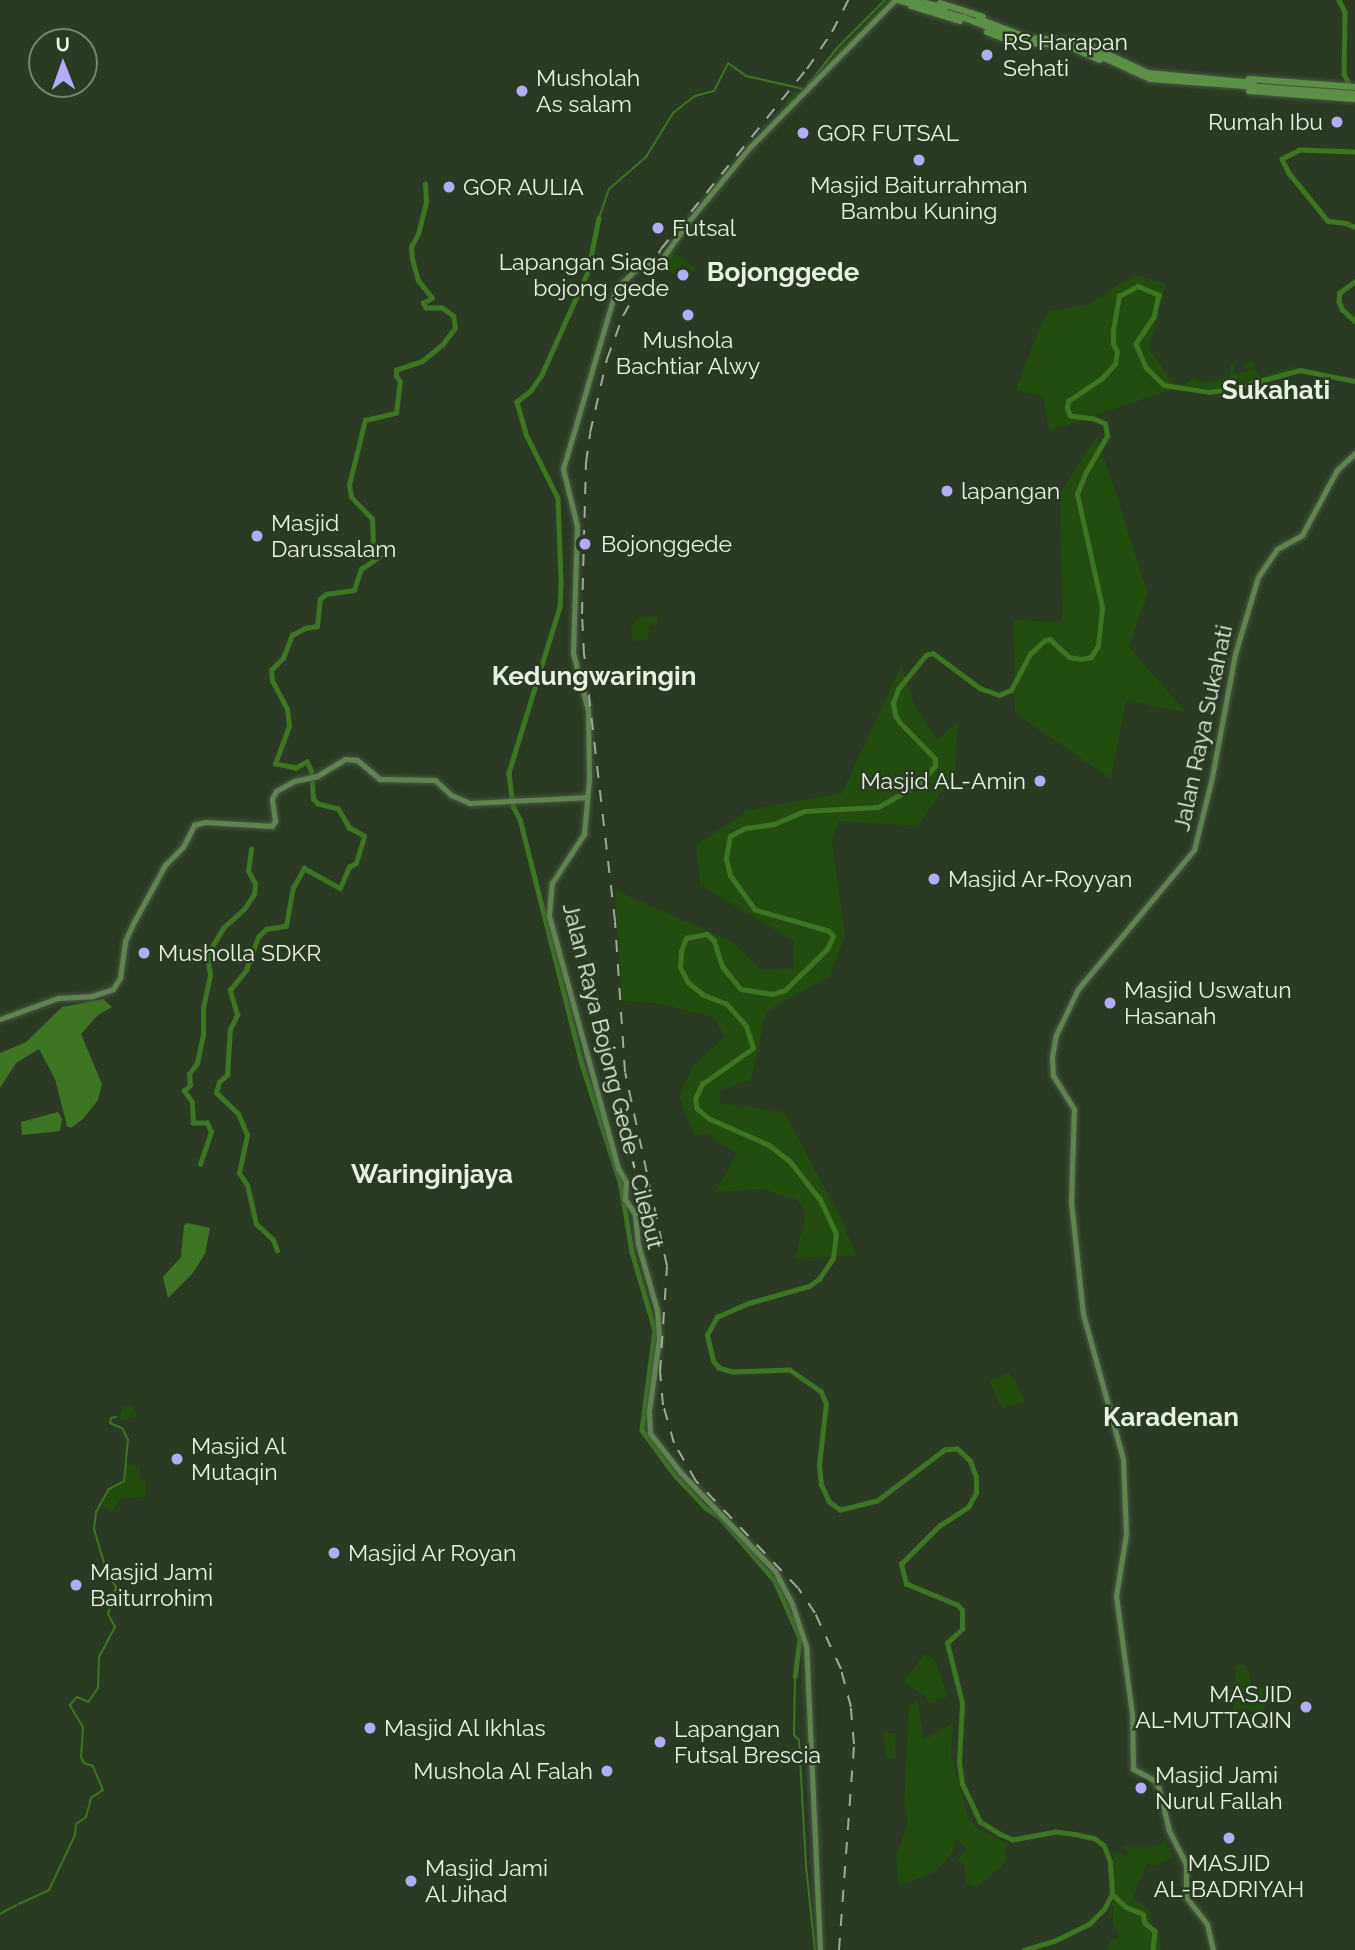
<!DOCTYPE html>
<html>
<head>
<meta charset="utf-8">
<style>
  body { margin:0 }
  #map { position:relative; width:1355px; height:1950px; overflow:hidden; background:#2a3a23; font-family:Raleway,sans-serif }
  div>[style] { position:absolute }
  .green>* { inset:0; background:#234c0f }
  .water>* { inset:0; background:#3d7522 }
  .stream>* { height:2px; margin:-1px; padding:0 1px; transform-origin:1px; border-radius:1px; background:#3d7522 }
  .river>* { height:4.5px; margin:-2.25px; padding:0 2.25px; transform-origin:2.25px; border-radius:2.25px; background:#3d7522 }
  .roads { filter:drop-shadow(0 0 2px #495743) drop-shadow(0 0 2px #495743) }
  .secondary>* { height:5px; margin:-2.5px; padding:0 2.5px; transform-origin:2.5px; border-radius:2.5px; background:#618352 }
  .primary>* { height:6px; margin:-3px; padding:0 3px; transform-origin:3px; border-radius:3px; background:#5d9047 }
  .rail>* { height:2px; margin-top:-1px; transform-origin:0; background:repeating-linear-gradient(90deg,#9da998 0 12px,transparent 0 24px) }
  .dots>* { width:19px; height:19px; translate:-50% -50%; box-sizing:border-box; border:4px solid #2a3a23; border-radius:50% }
  span { translate:-50% -50%; white-space:nowrap; text-align:center; line-height:1.15; -webkit-text-stroke:5px #2a3a23; paint-order:stroke }
  .poi-label { font-size:23px; color:#e7f1e3 }
  .left { translate:0 -50%; text-align:left }
  .right { translate:-100% -50%; text-align:right }
  .street-label { font-size:23px; color:#e7f1e3 }
  .quarter-label { font-size:26px; color:#e7f1e3; font-weight:700 }
  .north { position:absolute; left:28px; top:28px; width:70px; height:70px; box-sizing:border-box; background:#2a3a23; border:2px solid #768370; border-radius:50%; rotate:359deg; font-size:19px; font-weight:700; line-height:28px; text-align:center; color:#e7f1e3 }
  .north::after { content:''; display:block; margin:auto; width:24px; height:32px; background:#b3adf9; clip-path:polygon(50% 0,100% 100%,50% 72%,0 100%) }
</style>
</head>
<body>
<div id="map">
  <div class="green">
    <i style="clip-path:polygon(887px 0,894px 0,789px 108px,785px 102px,793px 91px,801px 92px,809px 87px,841px 46px,861px 30px)"></i>
    <i style="clip-path:polygon(800px 122px,814px 133px,806px 144px,791px 132px)"></i>
    <i style="clip-path:polygon(670px 250px,695px 267px,688px 284px,658px 265px)"></i>
    <i style="clip-path:polygon(1134px 274px,1166px 284px,1149px 348px,1176px 388px,1049px 431px,1043px 397px,1016px 390px,1040px 326px,1049px 311px,1088px 305px)"></i>
    <i style="clip-path:polygon(1254px 362px,1253px 368px,1261px 377px,1290px 367px,1296px 367px,1298px 373px,1284px 374px,1231px 393px,1202px 393px,1197px 387px,1186px 389px,1183px 386px,1193px 378px,1205px 383px,1224px 378px,1226px 374px,1229px 378px,1231px 363px,1235px 364px,1233px 372px,1238px 374px,1251px 369px,1243px 367px,1243px 364px)"></i>
    <i style="clip-path:polygon(1097px 436px,1148px 593px,1129px 647px,1186px 712px,1126px 701px,1111px 779px,1015px 713px,1013px 620px,1062px 622px,1060px 493px)"></i>
    <i style="clip-path:polygon(657px 616px,658px 624px,649px 626px,648px 640px,632px 641px,631px 625px,641px 617px)"></i>
    <i style="clip-path:polygon(901px 666px,914px 705px,937px 740px,958px 721px,955px 772px,918px 826px,838px 821px,832px 844px,845px 934px,831px 975px,766px 1012px,751px 1080px,720px 1090px,720px 1103px,784px 1112px,841px 1218px,856px 1256px,795px 1258px,805px 1219px,803px 1207px,797px 1200px,762px 1189px,715px 1192px,737px 1154px,705px 1133px,694px 1136px,679px 1097px,693px 1066px,724px 1037px,715px 1018px,661px 1004px,622px 1001px,615px 890px,731px 941px,762px 970px,794px 968px,793px 940px,700px 885px,696px 845px,749px 810px,842px 793px)"></i>
    <i style="clip-path:polygon(1009px 1372px,1025px 1401px,1002px 1409px,989px 1381px)"></i>
    <i style="clip-path:polygon(131px 1405px,138px 1416px,122px 1421px,116px 1417px,122px 1413px,122px 1406px)"></i>
    <i style="clip-path:polygon(127px 1464px,140px 1466px,140px 1480px,146px 1481px,146px 1497px,120px 1499px,112px 1512px,102px 1505px,109px 1489px,125px 1480px)"></i>
    <i style="clip-path:polygon(924px 1654px,934px 1658px,948px 1696px,929px 1704px,926px 1697px,904px 1682px)"></i>
    <i style="clip-path:polygon(1236px 1665px,1245px 1665px,1245px 1670px,1249px 1670px,1251px 1688px,1265px 1689px,1265px 1709px,1233px 1713px)"></i>
    <i style="clip-path:polygon(918px 1702px,924px 1740px,953px 1723px,951px 1754px,969px 1820px,977px 1828px,1009px 1844px,1003px 1853px,1007px 1857px,1000px 1868px,976px 1887px,966px 1885px,964px 1865px,957px 1860px,967px 1849px,956px 1839px,952px 1853px,938px 1870px,899px 1886px,896px 1857px,908px 1822px,904px 1806px,909px 1705px)"></i>
    <i style="clip-path:polygon(883px 1732px,896px 1733px,895px 1758px,886px 1758px)"></i>
    <i style="clip-path:polygon(1166px 1840px,1172px 1858px,1154px 1866px,1147px 1863px,1133px 1898px,1150px 1910px,1151px 1924px,1158px 1932px,1161px 1950px,1106px 1950px,1110px 1940px,1118px 1938px,1119px 1933px,1113px 1925px,1113px 1852px,1127px 1856px,1128px 1850px,1123px 1846px,1154px 1847px)"></i>
  </div>
  <div class="water">
    <i style="clip-path:polygon(103px 999px,112px 1007px,98px 1015px,81px 1034px,102px 1084px,98px 1100px,83px 1119px,71px 1128px,67px 1126px,55px 1079px,39px 1049px,16px 1063px,0 1088px,0 1053px,26px 1042px,62px 1007px)"></i>
    <i style="clip-path:polygon(58px 1112px,62px 1119px,60px 1131px,22px 1135px,21px 1122px)"></i>
    <i style="clip-path:polygon(188px 1223px,210px 1228px,205px 1254px,192px 1274px,168px 1298px,163px 1277px,181px 1257px,184px 1225px)"></i>
  </div>
  <div class="stream">
    <i style="left:807px;top:86px;width:48px;rotate:-51.7deg"></i>
    <i style="left:837px;top:48px;width:68px;rotate:-45deg"></i>
    <i style="left:599px;top:218px;width:31px;rotate:-71deg"></i>
    <i style="left:609px;top:189px;width:49px;rotate:-40.9deg"></i>
    <i style="left:646px;top:157px;width:52px;rotate:-58.5deg"></i>
    <i style="left:673px;top:113px;width:28px;rotate:-38deg"></i>
    <i style="left:695px;top:96px;width:20px;rotate:-15deg"></i>
    <i style="left:714px;top:91px;width:31px;rotate:-63deg"></i>
    <i style="left:728px;top:63px;width:22px;rotate:36deg"></i>
    <i style="left:746px;top:76px;width:58px;rotate:12.8deg"></i>
    <i style="left:116px;top:1417px;width:5px;rotate:169deg"></i>
    <i style="left:111px;top:1418px;width:5px;rotate:101deg"></i>
    <i style="left:110px;top:1423px;width:13px;rotate:23deg"></i>
    <i style="left:122px;top:1428px;width:13px;rotate:63deg"></i>
    <i style="left:128px;top:1440px;width:20px;rotate:96deg"></i>
    <i style="left:795px;top:1676px;width:59px;rotate:91deg"></i>
    <i style="left:794px;top:1735px;width:7px;rotate:45deg"></i>
    <i style="left:799px;top:1740px;width:126px;rotate:86.8deg"></i>
    <i style="left:806px;top:1866px;width:84px;rotate:83.9deg"></i>
    <i style="left:19px;top:1904px;width:33px;rotate:-25deg"></i>
    <i style="left:49px;top:1890px;width:61px;rotate:-64.7deg"></i>
    <i style="left:75px;top:1835px;width:11px;rotate:-85deg"></i>
    <i style="left:76px;top:1824px;width:12px;rotate:-35deg"></i>
    <i style="left:86px;top:1817px;width:20px;rotate:-75deg"></i>
    <i style="left:91px;top:1798px;width:14px;rotate:-34deg"></i>
    <i style="left:103px;top:1790px;width:26px;rotate:-113deg"></i>
    <i style="left:93px;top:1766px;width:9px;rotate:-162deg"></i>
    <i style="left:84px;top:1763px;width:7px;rotate:-117deg"></i>
    <i style="left:81px;top:1757px;width:30px;rotate:-86deg"></i>
    <i style="left:83px;top:1727px;width:26px;rotate:-121deg"></i>
    <i style="left:70px;top:1705px;width:11px;rotate:-49deg"></i>
    <i style="left:77px;top:1697px;width:12px;rotate:24deg"></i>
    <i style="left:88px;top:1702px;width:17px;rotate:-54deg"></i>
    <i style="left:98px;top:1688px;width:31px;rotate:-88deg"></i>
    <i style="left:99px;top:1657px;width:34px;rotate:-62deg"></i>
    <i style="left:115px;top:1627px;width:15px;rotate:-118deg"></i>
    <i style="left:108px;top:1614px;width:28px;rotate:-73deg"></i>
    <i style="left:116px;top:1587px;width:17px;rotate:-123deg"></i>
    <i style="left:107px;top:1573px;width:46px;rotate:-106.5deg"></i>
    <i style="left:94px;top:1529px;width:17px;rotate:-83deg"></i>
    <i style="left:96px;top:1512px;width:26px;rotate:-61deg"></i>
    <i style="left:109px;top:1489px;width:17px;rotate:-28deg"></i>
    <i style="left:124px;top:1481px;width:19px;rotate:-84deg"></i>
    <i style="left:13px;top:1907px;width:4px;rotate:-27deg"></i>
    <i style="left:0;top:1914px;width:13px;rotate:-29deg"></i>
  </div>
  <div class="river">
    <i style="left:1339px;top:0;width:13px;rotate:63deg"></i>
    <i style="left:1345px;top:12px;width:62px;rotate:90.9deg"></i>
    <i style="left:1344px;top:74px;width:16px;rotate:63deg"></i>
    <i style="left:1355px;top:152px;width:55px;rotate:-177.9deg"></i>
    <i style="left:1300px;top:150px;width:20px;rotate:153deg"></i>
    <i style="left:1282px;top:159px;width:16px;rotate:63deg"></i>
    <i style="left:1289px;top:173px;width:62px;rotate:50.9deg"></i>
    <i style="left:1328px;top:221px;width:18px;rotate:6deg"></i>
    <i style="left:1346px;top:223px;width:10px;rotate:24deg"></i>
    <i style="left:599px;top:218px;width:55px;rotate:101.5deg"></i>
    <i style="left:588px;top:272px;width:113px;rotate:114.1deg"></i>
    <i style="left:542px;top:375px;width:19px;rotate:125deg"></i>
    <i style="left:531px;top:391px;width:18px;rotate:142deg"></i>
    <i style="left:517px;top:402px;width:35px;rotate:74deg"></i>
    <i style="left:527px;top:436px;width:69px;rotate:63.4deg"></i>
    <i style="left:558px;top:498px;width:83px;rotate:87.9deg"></i>
    <i style="left:561px;top:581px;width:26px;rotate:92deg"></i>
    <i style="left:560px;top:607px;width:174px;rotate:107.1deg"></i>
    <i style="left:509px;top:773px;width:33px;rotate:83deg"></i>
    <i style="left:513px;top:806px;width:15px;rotate:62deg"></i>
    <i style="left:520px;top:819px;width:253px;rotate:75.8deg"></i>
    <i style="left:582px;top:1064px;width:127px;rotate:72.1deg"></i>
    <i style="left:621px;top:1185px;width:68px;rotate:80.7deg"></i>
    <i style="left:632px;top:1252px;width:81px;rotate:73.6deg"></i>
    <i style="left:655px;top:1330px;width:101px;rotate:97.4deg"></i>
    <i style="left:642px;top:1430px;width:56px;rotate:53.7deg"></i>
    <i style="left:675px;top:1475px;width:45px;rotate:46.8deg"></i>
    <i style="left:706px;top:1508px;width:17px;rotate:33deg"></i>
    <i style="left:720px;top:1517px;width:84px;rotate:49.3deg"></i>
    <i style="left:775px;top:1581px;width:62px;rotate:66.3deg"></i>
    <i style="left:800px;top:1638px;width:38px;rotate:97deg"></i>
    <i style="left:1355px;top:282px;width:19px;rotate:144deg"></i>
    <i style="left:1340px;top:293px;width:8px;rotate:97deg"></i>
    <i style="left:1339px;top:301px;width:9px;rotate:69deg"></i>
    <i style="left:1342px;top:309px;width:18px;rotate:43deg"></i>
    <i style="left:200px;top:1164px;width:34px;rotate:-71deg"></i>
    <i style="left:211px;top:1132px;width:10px;rotate:-114deg"></i>
    <i style="left:207px;top:1123px;width:14px;rotate:180deg"></i>
    <i style="left:193px;top:1123px;width:21px;rotate:-93deg"></i>
    <i style="left:192px;top:1102px;width:14px;rotate:-126deg"></i>
    <i style="left:184px;top:1091px;width:8px;rotate:-45deg"></i>
    <i style="left:190px;top:1085px;width:11px;rotate:-95deg"></i>
    <i style="left:189px;top:1074px;width:14px;rotate:-54deg"></i>
    <i style="left:197px;top:1063px;width:29px;rotate:-78deg"></i>
    <i style="left:203px;top:1035px;width:27px;rotate:-90deg"></i>
    <i style="left:203px;top:1008px;width:34px;rotate:-78deg"></i>
    <i style="left:210px;top:975px;width:20px;rotate:-99deg"></i>
    <i style="left:207px;top:955px;width:31px;rotate:-59deg"></i>
    <i style="left:223px;top:928px;width:28px;rotate:-42deg"></i>
    <i style="left:244px;top:909px;width:18px;rotate:-56deg"></i>
    <i style="left:254px;top:894px;width:10px;rotate:-84deg"></i>
    <i style="left:255px;top:884px;width:15px;rotate:-118deg"></i>
    <i style="left:248px;top:871px;width:22px;rotate:-82deg"></i>
    <i style="left:277px;top:1251px;width:12px;rotate:-110deg"></i>
    <i style="left:273px;top:1240px;width:23px;rotate:-137deg"></i>
    <i style="left:256px;top:1224px;width:40px;rotate:-103deg"></i>
    <i style="left:247px;top:1185px;width:14px;rotate:-124deg"></i>
    <i style="left:239px;top:1173px;width:39px;rotate:-78deg"></i>
    <i style="left:247px;top:1135px;width:23px;rotate:-113deg"></i>
    <i style="left:238px;top:1114px;width:30px;rotate:-136deg"></i>
    <i style="left:216px;top:1093px;width:11px;rotate:-75deg"></i>
    <i style="left:219px;top:1082px;width:11px;rotate:-41deg"></i>
    <i style="left:227px;top:1075px;width:46px;rotate:-86.3deg"></i>
    <i style="left:230px;top:1029px;width:16px;rotate:-63deg"></i>
    <i style="left:237px;top:1015px;width:26px;rotate:-106deg"></i>
    <i style="left:230px;top:990px;width:26px;rotate:-51deg"></i>
    <i style="left:246px;top:970px;width:35px;rotate:-70deg"></i>
    <i style="left:258px;top:937px;width:11px;rotate:-45deg"></i>
    <i style="left:266px;top:929px;width:20px;rotate:-9deg"></i>
    <i style="left:286px;top:926px;width:39px;rotate:-80deg"></i>
    <i style="left:293px;top:888px;width:23px;rotate:-61deg"></i>
    <i style="left:304px;top:868px;width:41px;rotate:29.1deg"></i>
    <i style="left:340px;top:888px;width:23px;rotate:-67deg"></i>
    <i style="left:349px;top:867px;width:8px;rotate:-30deg"></i>
    <i style="left:356px;top:863px;width:28px;rotate:-73deg"></i>
    <i style="left:364px;top:836px;width:17px;rotate:-152deg"></i>
    <i style="left:349px;top:828px;width:22px;rotate:-120deg"></i>
    <i style="left:338px;top:809px;width:21px;rotate:-166deg"></i>
    <i style="left:318px;top:804px;width:7px;rotate:-135deg"></i>
    <i style="left:313px;top:799px;width:28px;rotate:-94deg"></i>
    <i style="left:311px;top:771px;width:10px;rotate:-114deg"></i>
    <i style="left:307px;top:762px;width:13px;rotate:151deg"></i>
    <i style="left:296px;top:768px;width:21px;rotate:-169deg"></i>
    <i style="left:275px;top:764px;width:40px;rotate:-69.8deg"></i>
    <i style="left:289px;top:726px;width:17px;rotate:-97deg"></i>
    <i style="left:287px;top:709px;width:32px;rotate:-118deg"></i>
    <i style="left:272px;top:681px;width:11px;rotate:-95deg"></i>
    <i style="left:271px;top:670px;width:17px;rotate:-45deg"></i>
    <i style="left:283px;top:658px;width:25px;rotate:-69deg"></i>
    <i style="left:292px;top:635px;width:15px;rotate:-28deg"></i>
    <i style="left:305px;top:628px;width:12px;rotate:-9deg"></i>
    <i style="left:317px;top:626px;width:27px;rotate:-84deg"></i>
    <i style="left:320px;top:599px;width:8px;rotate:-40deg"></i>
    <i style="left:326px;top:594px;width:28px;rotate:-8deg"></i>
    <i style="left:354px;top:590px;width:22px;rotate:-72deg"></i>
    <i style="left:361px;top:569px;width:22px;rotate:-34deg"></i>
    <i style="left:379px;top:557px;width:13px;rotate:-117deg"></i>
    <i style="left:373px;top:545px;width:26px;rotate:-92deg"></i>
    <i style="left:372px;top:519px;width:30px;rotate:-134deg"></i>
    <i style="left:351px;top:497px;width:12px;rotate:-99deg"></i>
    <i style="left:349px;top:485px;width:67px;rotate:-76.2deg"></i>
    <i style="left:365px;top:420px;width:32px;rotate:-13deg"></i>
    <i style="left:396px;top:413px;width:31px;rotate:-83deg"></i>
    <i style="left:400px;top:382px;width:7px;rotate:-124deg"></i>
    <i style="left:396px;top:376px;width:6px;rotate:-90deg"></i>
    <i style="left:396px;top:370px;width:28px;rotate:-19deg"></i>
    <i style="left:422px;top:361px;width:26px;rotate:-39deg"></i>
    <i style="left:442px;top:345px;width:21px;rotate:-53deg"></i>
    <i style="left:455px;top:328px;width:12px;rotate:-99deg"></i>
    <i style="left:453px;top:316px;width:14px;rotate:-144deg"></i>
    <i style="left:442px;top:308px;width:16px;rotate:180deg"></i>
    <i style="left:426px;top:308px;width:6px;rotate:-121deg"></i>
    <i style="left:423px;top:303px;width:10px;rotate:-29deg"></i>
    <i style="left:432px;top:298px;width:22px;rotate:-129deg"></i>
    <i style="left:418px;top:281px;width:23px;rotate:-105deg"></i>
    <i style="left:412px;top:259px;width:12px;rotate:-95deg"></i>
    <i style="left:411px;top:247px;width:15px;rotate:-62deg"></i>
    <i style="left:418px;top:234px;width:32px;rotate:-76deg"></i>
    <i style="left:426px;top:203px;width:19px;rotate:-93deg"></i>
    <i style="left:1112px;top:1894px;width:19px;rotate:43deg"></i>
    <i style="left:1126px;top:1907px;width:18px;rotate:22deg"></i>
    <i style="left:1143px;top:1914px;width:9px;rotate:77deg"></i>
    <i style="left:1145px;top:1923px;width:13px;rotate:39deg"></i>
    <i style="left:1155px;top:1931px;width:19px;rotate:96deg"></i>
    <i style="left:1024px;top:1950px;width:31px;rotate:-17deg"></i>
    <i style="left:1054px;top:1941px;width:39px;rotate:-26deg"></i>
    <i style="left:1089px;top:1924px;width:21px;rotate:-45deg"></i>
    <i style="left:1104px;top:1909px;width:17px;rotate:-62deg"></i>
    <i style="left:1112px;top:1894px;width:32px;rotate:-94deg"></i>
    <i style="left:1110px;top:1862px;width:17px;rotate:-111deg"></i>
    <i style="left:1104px;top:1846px;width:11px;rotate:-142deg"></i>
    <i style="left:1095px;top:1839px;width:17px;rotate:-167deg"></i>
    <i style="left:1078px;top:1835px;width:22px;rotate:-172deg"></i>
    <i style="left:1056px;top:1832px;width:44px;rotate:169.5deg"></i>
    <i style="left:1013px;top:1840px;width:13px;rotate:-157deg"></i>
    <i style="left:1001px;top:1835px;width:25px;rotate:-148deg"></i>
    <i style="left:980px;top:1822px;width:42px;rotate:-115.3deg"></i>
    <i style="left:962px;top:1784px;width:22px;rotate:-98deg"></i>
    <i style="left:959px;top:1762px;width:59px;rotate:-87.1deg"></i>
    <i style="left:962px;top:1703px;width:62px;rotate:-104deg"></i>
    <i style="left:947px;top:1643px;width:21px;rotate:-43deg"></i>
    <i style="left:962px;top:1629px;width:19px;rotate:-90deg"></i>
    <i style="left:962px;top:1610px;width:7px;rotate:-135deg"></i>
    <i style="left:957px;top:1605px;width:55px;rotate:-157.6deg"></i>
    <i style="left:906px;top:1584px;width:21px;rotate:-104deg"></i>
    <i style="left:901px;top:1564px;width:54px;rotate:-45deg"></i>
    <i style="left:939px;top:1526px;width:35px;rotate:-33deg"></i>
    <i style="left:968px;top:1507px;width:16px;rotate:-60deg"></i>
    <i style="left:976px;top:1493px;width:16px;rotate:-90deg"></i>
    <i style="left:976px;top:1477px;width:17px;rotate:-111deg"></i>
    <i style="left:970px;top:1461px;width:18px;rotate:-137deg"></i>
    <i style="left:957px;top:1449px;width:12px;rotate:175deg"></i>
    <i style="left:945px;top:1450px;width:85px;rotate:143.1deg"></i>
    <i style="left:877px;top:1501px;width:38px;rotate:166deg"></i>
    <i style="left:840px;top:1510px;width:14px;rotate:-144deg"></i>
    <i style="left:829px;top:1502px;width:19px;rotate:-115deg"></i>
    <i style="left:821px;top:1485px;width:20px;rotate:-96deg"></i>
    <i style="left:819px;top:1465px;width:61px;rotate:-83.5deg"></i>
    <i style="left:826px;top:1404px;width:13px;rotate:-113deg"></i>
    <i style="left:821px;top:1392px;width:38px;rotate:-145deg"></i>
    <i style="left:790px;top:1370px;width:58px;rotate:178deg"></i>
    <i style="left:732px;top:1372px;width:14px;rotate:-163deg"></i>
    <i style="left:719px;top:1368px;width:9px;rotate:-131deg"></i>
    <i style="left:713px;top:1361px;width:27px;rotate:-103deg"></i>
    <i style="left:707px;top:1335px;width:21px;rotate:-61deg"></i>
    <i style="left:717px;top:1317px;width:35px;rotate:-24deg"></i>
    <i style="left:749px;top:1303px;width:62px;rotate:-15.8deg"></i>
    <i style="left:809px;top:1286px;width:12px;rotate:-35deg"></i>
    <i style="left:819px;top:1279px;width:25px;rotate:-56deg"></i>
    <i style="left:833px;top:1258px;width:24px;rotate:-83deg"></i>
    <i style="left:836px;top:1234px;width:38px;rotate:-115deg"></i>
    <i style="left:820px;top:1200px;width:48px;rotate:-128.3deg"></i>
    <i style="left:790px;top:1162px;width:28px;rotate:-142deg"></i>
    <i style="left:768px;top:1145px;width:64px;rotate:-156.2deg"></i>
    <i style="left:709px;top:1119px;width:16px;rotate:-140deg"></i>
    <i style="left:697px;top:1109px;width:10px;rotate:-101deg"></i>
    <i style="left:695px;top:1099px;width:17px;rotate:-65deg"></i>
    <i style="left:702px;top:1084px;width:62px;rotate:-35.2deg"></i>
    <i style="left:753px;top:1048px;width:23px;rotate:-108deg"></i>
    <i style="left:746px;top:1026px;width:30px;rotate:-132deg"></i>
    <i style="left:726px;top:1004px;width:25px;rotate:-159deg"></i>
    <i style="left:703px;top:995px;width:19px;rotate:-141deg"></i>
    <i style="left:688px;top:983px;width:18px;rotate:-117deg"></i>
    <i style="left:680px;top:967px;width:16px;rotate:-86deg"></i>
    <i style="left:681px;top:951px;width:14px;rotate:-69deg"></i>
    <i style="left:686px;top:938px;width:21px;rotate:-11deg"></i>
    <i style="left:707px;top:934px;width:9px;rotate:41deg"></i>
    <i style="left:714px;top:940px;width:28px;rotate:72deg"></i>
    <i style="left:723px;top:967px;width:28px;rotate:51deg"></i>
    <i style="left:741px;top:989px;width:32px;rotate:9deg"></i>
    <i style="left:773px;top:994px;width:13px;rotate:-18deg"></i>
    <i style="left:785px;top:990px;width:59px;rotate:-44.3deg"></i>
    <i style="left:827px;top:949px;width:14px;rotate:-65deg"></i>
    <i style="left:833px;top:936px;width:7px;rotate:-135deg"></i>
    <i style="left:828px;top:931px;width:76px;rotate:-164deg"></i>
    <i style="left:755px;top:910px;width:42px;rotate:-126.3deg"></i>
    <i style="left:730px;top:876px;width:18px;rotate:-103deg"></i>
    <i style="left:726px;top:858px;width:22px;rotate:-80deg"></i>
    <i style="left:730px;top:836px;width:18px;rotate:-27deg"></i>
    <i style="left:746px;top:828px;width:28px;rotate:-8deg"></i>
    <i style="left:774px;top:824px;width:33px;rotate:-23deg"></i>
    <i style="left:804px;top:811px;width:74px;rotate:-3.1deg"></i>
    <i style="left:878px;top:807px;width:49px;rotate:-29.2deg"></i>
    <i style="left:921px;top:783px;width:22px;rotate:-51deg"></i>
    <i style="left:935px;top:766px;width:7px;rotate:-90deg"></i>
    <i style="left:935px;top:759px;width:50px;rotate:-134.2deg"></i>
    <i style="left:900px;top:723px;width:9px;rotate:-122deg"></i>
    <i style="left:895px;top:715px;width:12px;rotate:-99deg"></i>
    <i style="left:893px;top:703px;width:15px;rotate:-70deg"></i>
    <i style="left:898px;top:689px;width:44px;rotate:-50.5deg"></i>
    <i style="left:926px;top:655px;width:7px;rotate:-16deg"></i>
    <i style="left:933px;top:653px;width:59px;rotate:36.7deg"></i>
    <i style="left:980px;top:688px;width:20px;rotate:20deg"></i>
    <i style="left:999px;top:695px;width:13px;rotate:-23deg"></i>
    <i style="left:1011px;top:690px;width:41px;rotate:-62.2deg"></i>
    <i style="left:1030px;top:654px;width:19px;rotate:-43deg"></i>
    <i style="left:1044px;top:641px;width:6px;rotate:-18deg"></i>
    <i style="left:1050px;top:639px;width:26px;rotate:43deg"></i>
    <i style="left:1069px;top:657px;width:12px;rotate:9deg"></i>
    <i style="left:1081px;top:659px;width:10px;rotate:-11deg"></i>
    <i style="left:1091px;top:657px;width:13px;rotate:-58deg"></i>
    <i style="left:1098px;top:646px;width:39px;rotate:-84deg"></i>
    <i style="left:1102px;top:607px;width:116px;rotate:-102.5deg"></i>
    <i style="left:1077px;top:494px;width:24px;rotate:-68deg"></i>
    <i style="left:1086px;top:472px;width:42px;rotate:-59.7deg"></i>
    <i style="left:1107px;top:436px;width:12px;rotate:-99deg"></i>
    <i style="left:1105px;top:424px;width:12px;rotate:-156deg"></i>
    <i style="left:1094px;top:419px;width:24px;rotate:-173deg"></i>
    <i style="left:1070px;top:416px;width:9px;rotate:-111deg"></i>
    <i style="left:1067px;top:408px;width:7px;rotate:-82deg"></i>
    <i style="left:1068px;top:401px;width:40px;rotate:-34deg"></i>
    <i style="left:1101px;top:379px;width:21px;rotate:-47deg"></i>
    <i style="left:1115px;top:364px;width:12px;rotate:-81deg"></i>
    <i style="left:1117px;top:352px;width:9px;rotate:-117deg"></i>
    <i style="left:1113px;top:344px;width:14px;rotate:-90deg"></i>
    <i style="left:1113px;top:330px;width:35px;rotate:-80deg"></i>
    <i style="left:1119px;top:296px;width:21px;rotate:-28deg"></i>
    <i style="left:1138px;top:286px;width:23px;rotate:23deg"></i>
    <i style="left:1159px;top:295px;width:23px;rotate:103deg"></i>
    <i style="left:1154px;top:317px;width:32px;rotate:124deg"></i>
    <i style="left:1136px;top:344px;width:25px;rotate:67deg"></i>
    <i style="left:1146px;top:367px;width:25px;rotate:45deg"></i>
    <i style="left:1164px;top:385px;width:46px;rotate:8.8deg"></i>
    <i style="left:1209px;top:392px;width:22px;rotate:-8deg"></i>
    <i style="left:1231px;top:389px;width:72px;rotate:-15.4deg"></i>
    <i style="left:1300px;top:370px;width:56px;rotate:11.3deg"></i>
  </div>
  <div class="roads">
    <div class="secondary">
      <i style="left:0;top:1019px;width:62px;rotate:-19.9deg"></i>
      <i style="left:58px;top:998px;width:34px;rotate:-3deg"></i>
      <i style="left:92px;top:996px;width:22px;rotate:-18deg"></i>
      <i style="left:113px;top:989px;width:13px;rotate:-58deg"></i>
      <i style="left:120px;top:978px;width:37px;rotate:-82deg"></i>
      <i style="left:125px;top:941px;width:23px;rotate:-65deg"></i>
      <i style="left:135px;top:920px;width:63px;rotate:-61.4deg"></i>
      <i style="left:165px;top:865px;width:25px;rotate:-45deg"></i>
      <i style="left:183px;top:847px;width:25px;rotate:-63deg"></i>
      <i style="left:194px;top:825px;width:11px;rotate:-15deg"></i>
      <i style="left:205px;top:822px;width:67px;rotate:3.4deg"></i>
      <i style="left:272px;top:826px;width:6px;rotate:-59deg"></i>
      <i style="left:275px;top:821px;width:22px;rotate:-98deg"></i>
      <i style="left:272px;top:799px;width:9px;rotate:-63deg"></i>
      <i style="left:276px;top:791px;width:21px;rotate:-29deg"></i>
      <i style="left:294px;top:781px;width:24px;rotate:-12deg"></i>
      <i style="left:317px;top:776px;width:33px;rotate:-31deg"></i>
      <i style="left:345px;top:759px;width:12px;rotate:5deg"></i>
      <i style="left:357px;top:760px;width:30px;rotate:40deg"></i>
      <i style="left:380px;top:779px;width:55px;rotate:1deg"></i>
      <i style="left:435px;top:780px;width:22px;rotate:43deg"></i>
      <i style="left:451px;top:795px;width:21px;rotate:23deg"></i>
      <i style="left:470px;top:803px;width:117px;rotate:-2.9deg"></i>
      <i style="left:820px;top:1950px;width:304px;rotate:-92.6deg"></i>
      <i style="left:806px;top:1646px;width:44px;rotate:-108.4deg"></i>
      <i style="left:792px;top:1604px;width:37px;rotate:-117deg"></i>
      <i style="left:775px;top:1571px;width:136px;rotate:-133.8deg"></i>
      <i style="left:681px;top:1473px;width:51px;rotate:-127.8deg"></i>
      <i style="left:650px;top:1433px;width:22px;rotate:-93deg"></i>
      <i style="left:649px;top:1411px;width:74px;rotate:-82.2deg"></i>
      <i style="left:659px;top:1338px;width:28px;rotate:-94deg"></i>
      <i style="left:657px;top:1310px;width:69px;rotate:-106.1deg"></i>
      <i style="left:638px;top:1244px;width:30px;rotate:-96deg"></i>
      <i style="left:635px;top:1214px;width:18px;rotate:-124deg"></i>
      <i style="left:625px;top:1199px;width:17px;rotate:-87deg"></i>
      <i style="left:626px;top:1182px;width:16px;rotate:-120deg"></i>
      <i style="left:618px;top:1168px;width:262px;rotate:-105.3deg"></i>
      <i style="left:549px;top:915px;width:32px;rotate:-85deg"></i>
      <i style="left:552px;top:883px;width:59px;rotate:-56.9deg"></i>
      <i style="left:584px;top:834px;width:55px;rotate:-84.8deg"></i>
      <i style="left:589px;top:779px;width:69px;rotate:-90.8deg"></i>
      <i style="left:588px;top:710px;width:59px;rotate:-104.7deg"></i>
      <i style="left:573px;top:653px;width:127px;rotate:-88.2deg"></i>
      <i style="left:577px;top:526px;width:59px;rotate:-103.8deg"></i>
      <i style="left:563px;top:469px;width:188px;rotate:-73.6deg"></i>
      <i style="left:616px;top:289px;width:35px;rotate:-45deg"></i>
      <i style="left:641px;top:264px;width:16px;rotate:7deg"></i>
      <i style="left:657px;top:266px;width:54px;rotate:-54.8deg"></i>
      <i style="left:688px;top:222px;width:97px;rotate:-50.4deg"></i>
      <i style="left:750px;top:147px;width:206px;rotate:-45.4deg"></i>
      <i style="left:1213px;top:1950px;width:27px;rotate:-103deg"></i>
      <i style="left:1207px;top:1924px;width:34px;rotate:-128deg"></i>
      <i style="left:1186px;top:1897px;width:33px;rotate:-90deg"></i>
      <i style="left:1186px;top:1864px;width:38px;rotate:-117deg"></i>
      <i style="left:1169px;top:1830px;width:45px;rotate:-104deg"></i>
      <i style="left:1158px;top:1786px;width:7px;rotate:-124deg"></i>
      <i style="left:1154px;top:1780px;width:24px;rotate:-152deg"></i>
      <i style="left:1133px;top:1769px;width:55px;rotate:-91deg"></i>
      <i style="left:1132px;top:1714px;width:119px;rotate:-97.7deg"></i>
      <i style="left:1116px;top:1596px;width:63px;rotate:-80.8deg"></i>
      <i style="left:1126px;top:1534px;width:75px;rotate:-92.3deg"></i>
      <i style="left:1123px;top:1459px;width:150px;rotate:-105.4deg"></i>
      <i style="left:1083px;top:1314px;width:113px;rotate:-96.1deg"></i>
      <i style="left:1071px;top:1202px;width:93px;rotate:-88.2deg"></i>
      <i style="left:1074px;top:1109px;width:39px;rotate:-122deg"></i>
      <i style="left:1053px;top:1076px;width:19px;rotate:-93deg"></i>
      <i style="left:1052px;top:1057px;width:22px;rotate:-80deg"></i>
      <i style="left:1056px;top:1035px;width:51px;rotate:-64.4deg"></i>
      <i style="left:1078px;top:989px;width:181px;rotate:-50.2deg"></i>
      <i style="left:1194px;top:850px;width:75px;rotate:-76.1deg"></i>
      <i style="left:1212px;top:777px;width:125px;rotate:-79.4deg"></i>
      <i style="left:1235px;top:654px;width:80px;rotate:-73.4deg"></i>
      <i style="left:1258px;top:577px;width:34px;rotate:-56deg"></i>
      <i style="left:1277px;top:549px;width:29px;rotate:-29deg"></i>
      <i style="left:1302px;top:535px;width:74px;rotate:-61.7deg"></i>
      <i style="left:1337px;top:470px;width:25px;rotate:-43deg"></i>
    </div>
    <div class="primary">
      <i style="left:898px;top:0;width:69px;rotate:15deg"></i>
      <i style="left:965px;top:18px;width:68px;rotate:21.6deg"></i>
      <i style="left:1028px;top:43px;width:50px;rotate:3.4deg"></i>
      <i style="left:1078px;top:46px;width:79px;rotate:24.6deg"></i>
      <i style="left:1150px;top:79px;width:206px;rotate:4.2deg"></i>
      <i style="left:913px;top:0;width:33px;rotate:14deg"></i>
      <i style="left:940px;top:3px;width:45px;rotate:18deg"></i>
      <i style="left:911px;top:6px;width:51px;rotate:17deg"></i>
      <i style="left:979px;top:19px;width:53px;rotate:21.2deg"></i>
      <i style="left:1028px;top:38px;width:51px;rotate:3.4deg"></i>
      <i style="left:1079px;top:41px;width:76px;rotate:24.9deg"></i>
      <i style="left:1148px;top:73px;width:106px;rotate:5.4deg"></i>
      <i style="left:987px;top:32px;width:31px;rotate:21deg"></i>
      <i style="left:1075px;top:49px;width:27px;rotate:24deg"></i>
      <i style="left:1249px;top:79px;width:106px;rotate:4.3deg"></i>
      <i style="left:1249px;top:91px;width:106px;rotate:4.3deg"></i>
    </div>
  </div>
  <div class="rail">
    <i style="left:839px;top:1950px;width:207px;rotate:-85.8deg"></i>
    <i style="left:854px;top:1744px;width:37px;rotate:-95deg"></i>
    <i style="left:851px;top:1707px;width:39px;rotate:-105deg"></i>
    <i style="left:841px;top:1669px;width:62px;rotate:-114.9deg"></i>
    <i style="left:815px;top:1613px;width:30px;rotate:-124deg"></i>
    <i style="left:798px;top:1588px;width:148px;rotate:-133.6deg"></i>
    <i style="left:696px;top:1481px;width:44px;rotate:-120.1deg"></i>
    <i style="left:674px;top:1443px;width:40px;rotate:-106deg"></i>
    <i style="left:663px;top:1405px;width:33px;rotate:-95deg"></i>
    <i style="left:660px;top:1372px;width:106px;rotate:-86.2deg"></i>
    <i style="left:667px;top:1266px;width:198px;rotate:-102.2deg"></i>
    <i style="left:625px;top:1072px;width:151px;rotate:-93.8deg"></i>
    <i style="left:615px;top:921px;width:268px;rotate:-96.6deg"></i>
    <i style="left:584px;top:655px;width:41px;rotate:-92.8deg"></i>
    <i style="left:582px;top:614px;width:151px;rotate:-88.5deg"></i>
    <i style="left:586px;top:463px;width:30px;rotate:-82deg"></i>
    <i style="left:590px;top:433px;width:76px;rotate:-77.1deg"></i>
    <i style="left:607px;top:359px;width:46px;rotate:-69.6deg"></i>
    <i style="left:623px;top:316px;width:77px;rotate:-60.4deg"></i>
    <i style="left:661px;top:249px;width:232px;rotate:-51deg"></i>
    <i style="left:807px;top:69px;width:45px;rotate:-56deg"></i>
    <i style="left:832px;top:32px;width:36px;rotate:-63deg"></i>
  </div>
  <div class="dots">
    <i style="left:987px;top:55px;background:#b3adf9"></i>
    <i style="left:522px;top:91px;background:#b3adf9"></i>
    <i style="left:1337px;top:122px;background:#b3adf9"></i>
    <i style="left:803px;top:133px;background:#b3adf9"></i>
    <i style="left:919px;top:160px;background:#b3adf9"></i>
    <i style="left:449px;top:187px;background:#b3adf9"></i>
    <i style="left:658px;top:228px;background:#b3adf9"></i>
    <i style="left:683px;top:275px;background:#b3adf9"></i>
    <i style="left:688px;top:315px;background:#b3adf9"></i>
    <i style="left:947px;top:491px;background:#b3adf9"></i>
    <i style="left:257px;top:536px;background:#b3adf9"></i>
    <i style="left:585px;top:544px;background:#b3adf9"></i>
    <i style="left:1040px;top:781px;background:#b3adf9"></i>
    <i style="left:934px;top:879px;background:#b3adf9"></i>
    <i style="left:144px;top:953px;background:#b3adf9"></i>
    <i style="left:1110px;top:1003px;background:#b3adf9"></i>
    <i style="left:177px;top:1459px;background:#b3adf9"></i>
    <i style="left:334px;top:1553px;background:#b3adf9"></i>
    <i style="left:76px;top:1585px;background:#b3adf9"></i>
    <i style="left:1306px;top:1707px;background:#b3adf9"></i>
    <i style="left:370px;top:1728px;background:#b3adf9"></i>
    <i style="left:660px;top:1742px;background:#b3adf9"></i>
    <i style="left:607px;top:1771px;background:#b3adf9"></i>
    <i style="left:1141px;top:1788px;background:#b3adf9"></i>
    <i style="left:1229px;top:1838px;background:#b3adf9"></i>
    <i style="left:411px;top:1881px;background:#b3adf9"></i>
  </div>
  <div class="poi-label">
    <span class="left" style="left:1003px;top:55px">RS Harapan<br>Sehati</span>
    <span class="left" style="left:536px;top:91px">Musholah<br>As salam</span>
    <span class="right" style="left:1323px;top:122px">Rumah Ibu</span>
    <span class="left" style="left:817px;top:133px">GOR FUTSAL</span>
    <span style="left:919px;top:198px">Masjid Baiturrahman<br>Bambu Kuning</span>
    <span class="left" style="left:463px;top:187px">GOR AULIA</span>
    <span class="left" style="left:672px;top:228px">Futsal</span>
    <span class="right" style="left:669px;top:275px">Lapangan Siaga<br>bojong gede</span>
    <span style="left:688px;top:353px">Mushola<br>Bachtiar Alwy</span>
    <span class="left" style="left:961px;top:491px">lapangan</span>
    <span class="left" style="left:271px;top:536px">Masjid<br>Darussalam</span>
    <span class="left" style="left:601px;top:544px">Bojonggede</span>
    <span class="right" style="left:1026px;top:781px">Masjid AL-Amin</span>
    <span class="left" style="left:948px;top:879px">Masjid Ar-Royyan</span>
    <span class="left" style="left:158px;top:953px">Musholla SDKR</span>
    <span class="left" style="left:1124px;top:1003px">Masjid Uswatun<br>Hasanah</span>
    <span class="left" style="left:191px;top:1459px">Masjid Al<br>Mutaqin</span>
    <span class="left" style="left:348px;top:1553px">Masjid Ar Royan</span>
    <span class="left" style="left:90px;top:1585px">Masjid Jami<br>Baiturrohim</span>
    <span class="right" style="left:1292px;top:1707px">MASJID<br>AL-MUTTAQIN</span>
    <span class="left" style="left:384px;top:1728px">Masjid Al Ikhlas</span>
    <span class="left" style="left:674px;top:1742px">Lapangan<br>Futsal Brescia</span>
    <span class="right" style="left:593px;top:1771px">Mushola Al Falah</span>
    <span class="left" style="left:1155px;top:1788px">Masjid Jami<br>Nurul Fallah</span>
    <span style="left:1229px;top:1876px">MASJID<br>AL-BADRIYAH</span>
    <span class="left" style="left:425px;top:1881px">Masjid Jami<br>Al Jihad</span>
  </div>
  <div class="street-label">
    <span style="left:1203px;top:728px;rotate:-78deg">Jalan Raya Sukahati</span>
    <span style="left:613px;top:1076px;rotate:76deg">Jalan Raya Bojong Gede - Cilebut</span>
  </div>
  <div class="quarter-label">
    <span style="left:783px;top:273px">Bojonggede</span>
    <span style="left:1276px;top:391px">Sukahati</span>
    <span style="left:594px;top:677px">Kedungwaringin</span>
    <span style="left:432px;top:1175px">Waringinjaya</span>
    <span style="left:1171px;top:1418px">Karadenan</span>
  </div>
  <div class="north">U</div>
</div>
</body>
</html>
